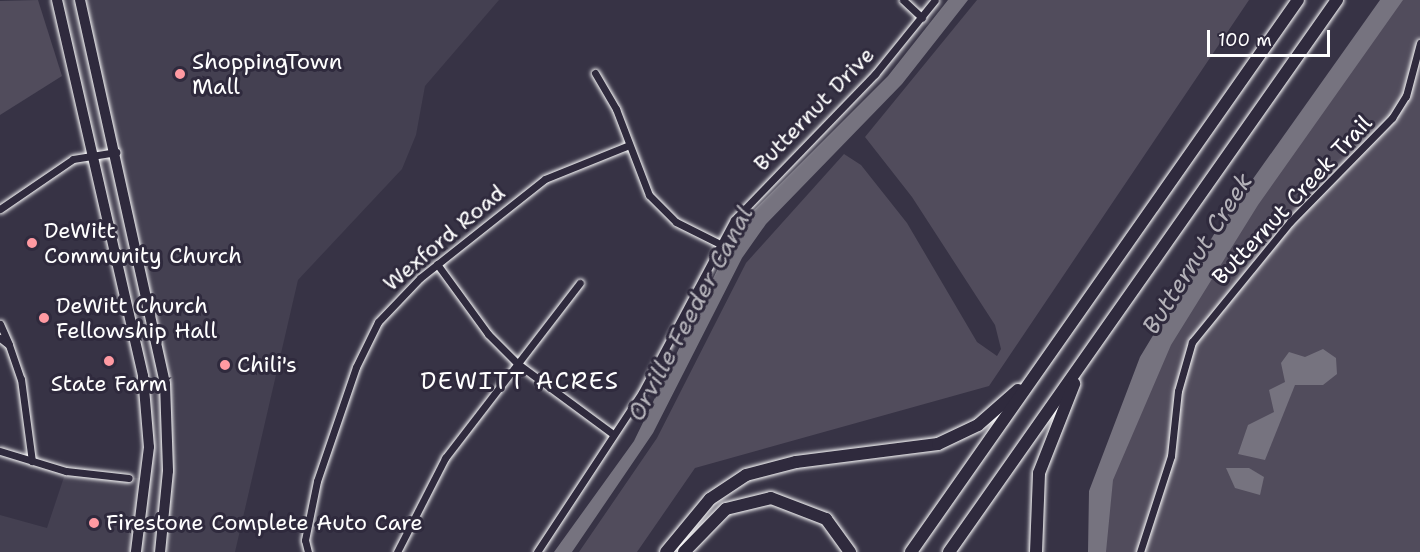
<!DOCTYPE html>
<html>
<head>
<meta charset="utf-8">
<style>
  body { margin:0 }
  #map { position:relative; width:1420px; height:552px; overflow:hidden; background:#373345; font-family:"Shantell Sans",sans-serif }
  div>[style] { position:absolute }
  .built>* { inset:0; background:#444051 }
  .green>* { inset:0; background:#514c5c }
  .water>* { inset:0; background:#76737f }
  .roads { filter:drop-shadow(0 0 2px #fff) drop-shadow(0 0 2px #fff) }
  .street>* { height:7px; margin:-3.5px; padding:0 3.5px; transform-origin:3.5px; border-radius:3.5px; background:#2f2a3d }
  .primary>* { height:10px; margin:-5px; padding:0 5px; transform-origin:5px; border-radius:5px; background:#2f2a3d }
  .highway>* { height:12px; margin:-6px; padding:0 6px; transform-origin:6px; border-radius:6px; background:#2f2a3d }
  .dots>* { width:16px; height:16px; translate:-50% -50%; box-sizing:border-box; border:3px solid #2f2a3d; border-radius:50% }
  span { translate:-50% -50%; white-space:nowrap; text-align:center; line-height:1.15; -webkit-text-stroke:6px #2f2a3d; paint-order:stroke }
  .poi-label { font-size:22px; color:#fff }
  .left { translate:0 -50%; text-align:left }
  .street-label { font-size:22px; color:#fff }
  .water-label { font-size:24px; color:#b4b2b9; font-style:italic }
  .neighbourhood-label { font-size:24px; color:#fff; letter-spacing:1.5px }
  .scale { position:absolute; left:1207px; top:30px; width:123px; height:27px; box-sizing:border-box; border:3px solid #fff; border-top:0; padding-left:8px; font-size:18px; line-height:21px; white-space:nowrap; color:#fff; -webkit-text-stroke:4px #2f2a3d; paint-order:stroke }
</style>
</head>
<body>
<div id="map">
  <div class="built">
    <i style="clip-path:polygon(57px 0,499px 0,425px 86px,416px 135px,402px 169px,298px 280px,235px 552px,0 552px,0 515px,47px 528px,66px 471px,146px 479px,148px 415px)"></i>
  </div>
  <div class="green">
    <i style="clip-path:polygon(38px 0,62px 76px,0 115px,0 1px)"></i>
    <i style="clip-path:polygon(977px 0,1249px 0,989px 386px,695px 468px,637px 552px,579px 552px,657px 438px,746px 263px,844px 154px,861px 165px,907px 223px,977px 342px,997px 356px,1001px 349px,995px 325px,912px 197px,865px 137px)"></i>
    <i style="clip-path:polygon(1388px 0,1420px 0,1420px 552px,1101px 552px,1099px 499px,1150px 362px)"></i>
  </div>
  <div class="water">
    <i style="clip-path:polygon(948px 0,968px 0,902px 84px,766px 224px,742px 258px,653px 433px,572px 552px,554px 552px,634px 441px,739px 225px,888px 76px)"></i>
    <i style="clip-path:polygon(1380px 0,1403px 0,1258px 205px,1171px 345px,1113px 480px,1106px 552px,1088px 552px,1089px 491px,1140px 357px,1216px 231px)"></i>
    <i style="clip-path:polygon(1323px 349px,1336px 358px,1337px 374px,1323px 385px,1295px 385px,1265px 460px,1238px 454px,1248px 425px,1274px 412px,1269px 390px,1285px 382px,1281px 363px,1289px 352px,1305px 357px)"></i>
    <i style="clip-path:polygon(1226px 468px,1249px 468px,1264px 477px,1260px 495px,1235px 488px)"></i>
  </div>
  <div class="roads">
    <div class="street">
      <i style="left:903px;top:0;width:26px;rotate:43deg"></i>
      <i style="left:595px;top:73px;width:42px;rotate:59.7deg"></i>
      <i style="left:616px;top:109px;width:92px;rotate:69deg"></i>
      <i style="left:649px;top:195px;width:38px;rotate:45deg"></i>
      <i style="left:676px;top:222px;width:49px;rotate:26.6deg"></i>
      <i style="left:0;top:209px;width:88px;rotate:-34.4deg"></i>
      <i style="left:73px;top:159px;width:44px;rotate:-9.2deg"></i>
      <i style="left:437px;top:264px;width:87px;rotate:53.9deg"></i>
      <i style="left:488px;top:334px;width:42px;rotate:45deg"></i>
      <i style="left:518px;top:364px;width:118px;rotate:36.4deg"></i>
      <i style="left:0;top:324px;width:22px;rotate:66deg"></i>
      <i style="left:0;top:338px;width:11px;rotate:38deg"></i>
      <i style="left:9px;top:345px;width:36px;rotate:71deg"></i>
      <i style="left:21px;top:379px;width:83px;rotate:82.4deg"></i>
      <i style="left:0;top:451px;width:69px;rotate:16.9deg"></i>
      <i style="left:66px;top:471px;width:63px;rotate:6.3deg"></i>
      <i style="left:308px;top:552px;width:12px;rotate:-104deg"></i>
      <i style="left:305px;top:540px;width:60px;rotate:-78.5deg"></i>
      <i style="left:317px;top:481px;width:120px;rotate:-71.1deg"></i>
      <i style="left:356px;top:367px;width:50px;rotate:-63.9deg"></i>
      <i style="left:378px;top:322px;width:61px;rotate:-46.3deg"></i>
      <i style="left:420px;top:278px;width:159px;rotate:-38.4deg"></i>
      <i style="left:545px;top:179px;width:88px;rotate:-21.9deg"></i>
      <i style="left:397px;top:552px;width:106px;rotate:-62.9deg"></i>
      <i style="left:445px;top:458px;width:221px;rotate:-52.4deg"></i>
      <i style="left:537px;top:552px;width:191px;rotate:-56.7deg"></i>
      <i style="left:642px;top:392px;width:195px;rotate:-61.9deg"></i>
      <i style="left:734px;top:220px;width:203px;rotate:-46deg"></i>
      <i style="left:875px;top:74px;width:95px;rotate:-51deg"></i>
      <i style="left:1140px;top:552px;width:101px;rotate:-72.1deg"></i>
      <i style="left:1171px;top:456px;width:65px;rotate:-83.9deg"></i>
      <i style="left:1178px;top:391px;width:51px;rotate:-74.1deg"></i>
      <i style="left:1192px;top:342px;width:155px;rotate:-50.8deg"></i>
      <i style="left:1290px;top:222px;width:146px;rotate:-45.6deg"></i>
      <i style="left:1392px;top:118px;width:26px;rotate:-58deg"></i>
      <i style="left:1406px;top:96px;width:55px;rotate:-75.2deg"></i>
    </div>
    <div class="primary">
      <i style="left:57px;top:0;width:386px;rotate:77.1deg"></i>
      <i style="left:143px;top:376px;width:71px;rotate:85.2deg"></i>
      <i style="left:149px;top:447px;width:106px;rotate:97.1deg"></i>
      <i style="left:80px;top:0;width:393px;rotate:77.5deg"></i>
      <i style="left:165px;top:384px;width:87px;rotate:88deg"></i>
      <i style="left:168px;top:471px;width:81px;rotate:95.6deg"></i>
    </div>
    <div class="highway">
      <i style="left:666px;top:552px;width:69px;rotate:-50.3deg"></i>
      <i style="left:710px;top:499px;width:43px;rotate:-33.7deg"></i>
      <i style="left:746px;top:475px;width:52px;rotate:-14.6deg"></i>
      <i style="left:796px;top:462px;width:143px;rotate:-7.2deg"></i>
      <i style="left:938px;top:444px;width:44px;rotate:-25.4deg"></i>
      <i style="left:978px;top:425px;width:53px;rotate:-41.2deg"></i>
      <i style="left:684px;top:552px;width:60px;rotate:-45.7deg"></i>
      <i style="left:726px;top:509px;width:46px;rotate:-13.7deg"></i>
      <i style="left:771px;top:498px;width:59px;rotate:20.9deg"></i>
      <i style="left:826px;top:519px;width:41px;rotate:54deg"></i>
      <i style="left:911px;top:552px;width:674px;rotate:-54.97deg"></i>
      <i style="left:949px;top:552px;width:675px;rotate:-54.9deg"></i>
      <i style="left:1036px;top:552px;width:79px;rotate:-87.8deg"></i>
      <i style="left:1039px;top:473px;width:96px;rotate:-68.5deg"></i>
    </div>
  </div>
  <div class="dots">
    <i style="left:180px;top:74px;background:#ff9aa2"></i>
    <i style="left:32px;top:243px;background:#ff9aa2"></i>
    <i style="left:44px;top:318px;background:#ff9aa2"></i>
    <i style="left:109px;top:361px;background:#ff9aa2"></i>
    <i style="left:225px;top:365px;background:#ff9aa2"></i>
    <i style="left:94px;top:523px;background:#ff9aa2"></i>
  </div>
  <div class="poi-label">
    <span class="left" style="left:192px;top:74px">ShoppingTown<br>Mall</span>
    <span class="left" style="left:44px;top:243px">DeWitt<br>Community Church</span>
    <span class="left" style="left:56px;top:318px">DeWitt Church<br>Fellowship Hall</span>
    <span class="left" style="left:237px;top:365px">Chili's</span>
    <span style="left:109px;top:384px">State Farm</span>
    <span class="left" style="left:106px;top:523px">Firestone Complete Auto Care</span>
  </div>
  <div class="street-label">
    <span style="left:814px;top:109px;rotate:-46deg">Butternut Drive</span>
    <span style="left:1292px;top:200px;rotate:-47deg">Butternut Creek Trail</span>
    <span style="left:444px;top:238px;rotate:-40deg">Wexford Road</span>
  </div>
  <div class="water-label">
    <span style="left:1198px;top:254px;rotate:-58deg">Butternut Creek</span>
    <span style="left:691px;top:314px;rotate:-62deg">Orville Feeder Canal</span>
  </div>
  <div class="neighbourhood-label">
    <span style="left:520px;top:382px">DEWITT ACRES</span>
  </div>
  <div class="scale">100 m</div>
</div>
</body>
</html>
